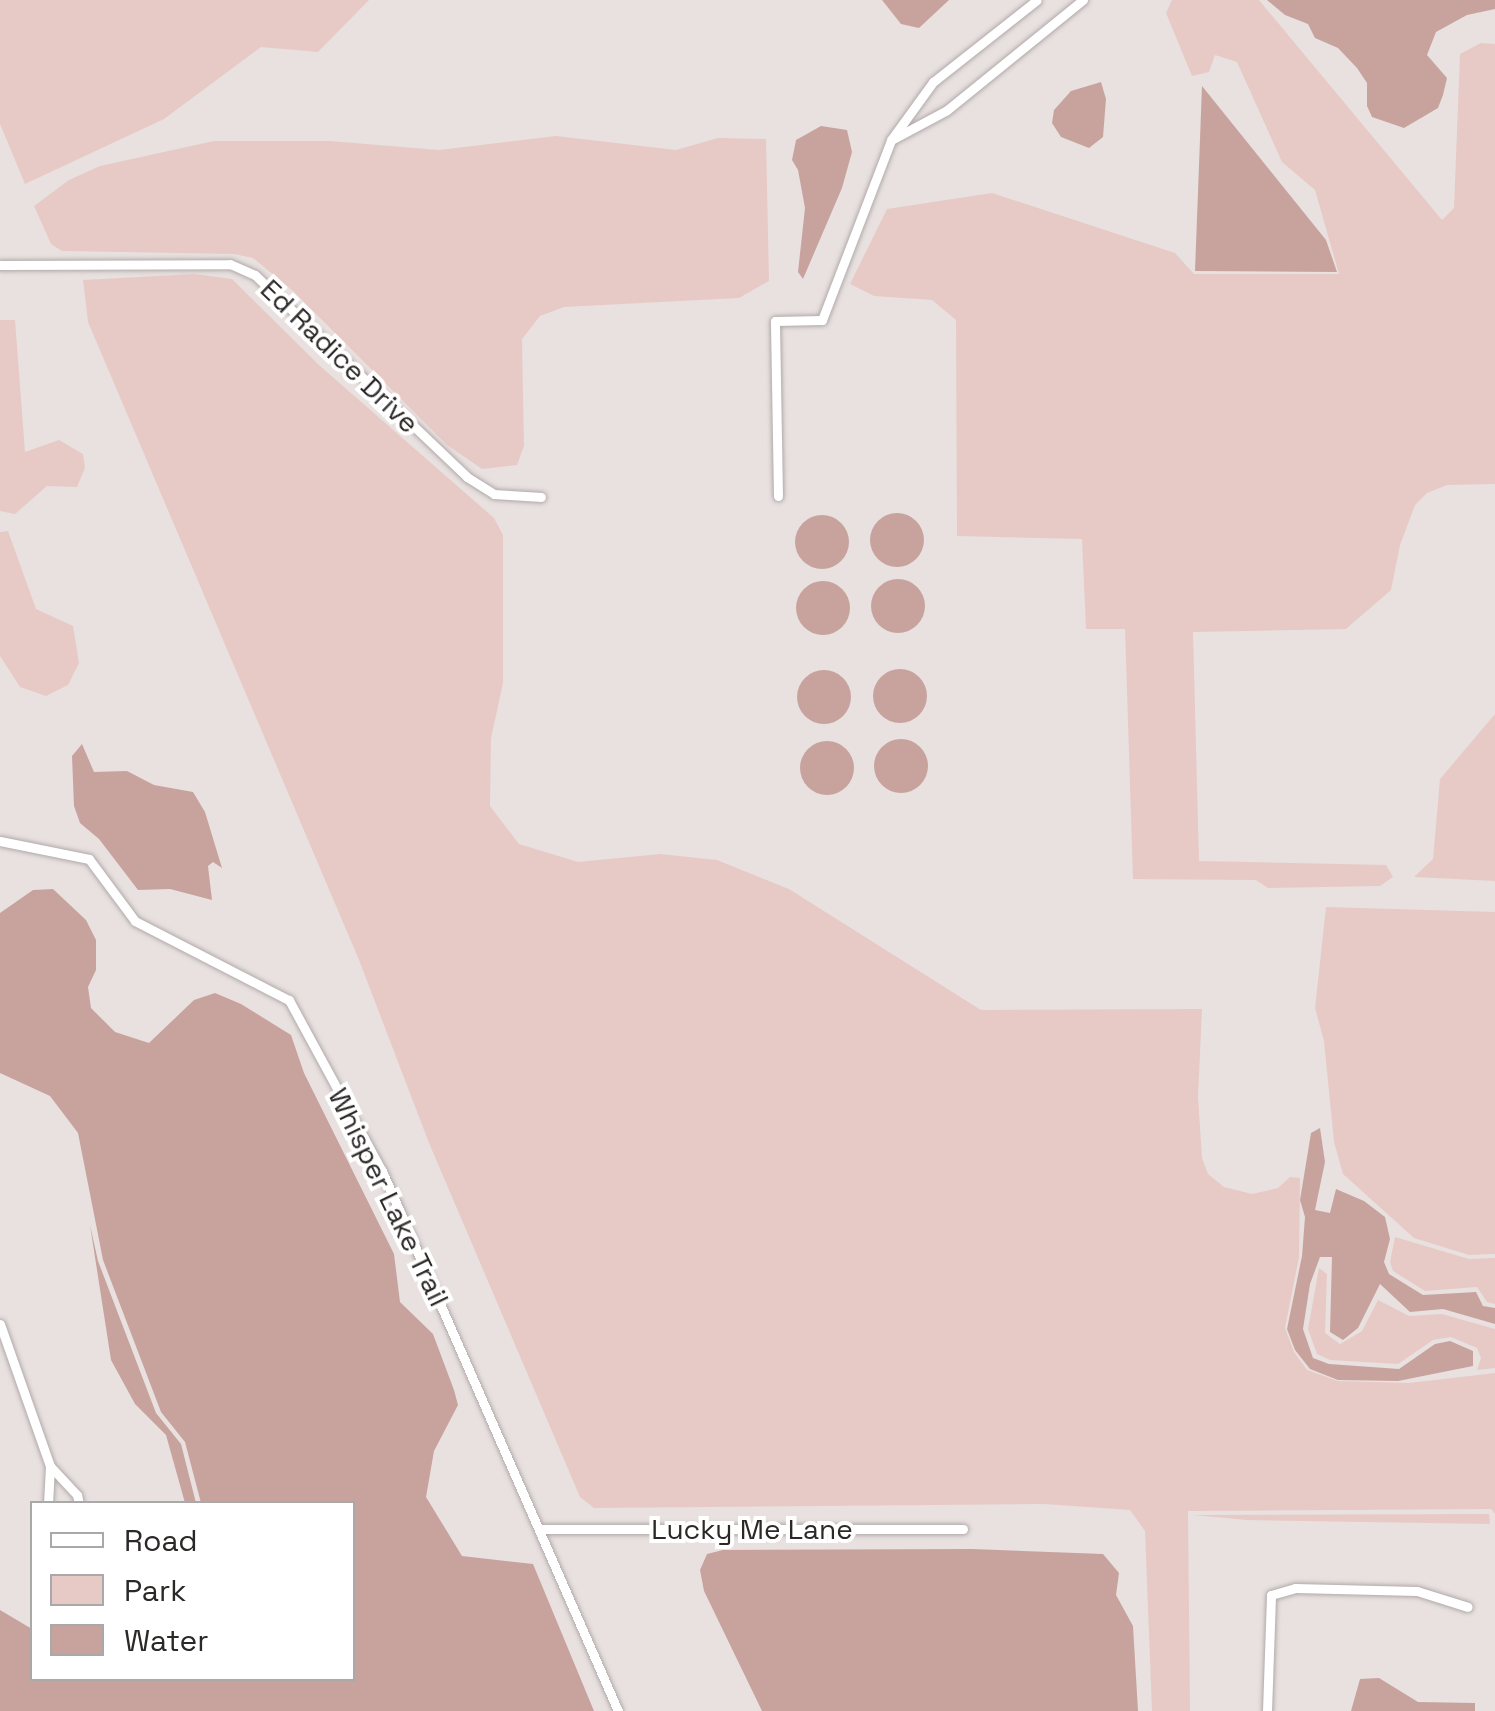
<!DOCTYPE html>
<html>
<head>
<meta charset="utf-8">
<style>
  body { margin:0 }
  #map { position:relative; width:1495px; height:1711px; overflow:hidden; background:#e8e1e0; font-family:"Space Grotesk",sans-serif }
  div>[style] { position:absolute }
  .green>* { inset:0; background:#e7cac6 }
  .water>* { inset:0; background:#c8a39e }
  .round { border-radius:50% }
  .roads { filter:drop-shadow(0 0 2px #b1aaa9) drop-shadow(0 0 2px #b1aaa9) }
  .street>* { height:9px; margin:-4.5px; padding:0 4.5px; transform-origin:4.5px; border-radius:4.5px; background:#fff }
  span { translate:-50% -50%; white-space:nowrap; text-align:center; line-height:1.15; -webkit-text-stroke:8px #fff; paint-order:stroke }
  .street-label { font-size:28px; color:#2b2928 }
  .legend { position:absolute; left:30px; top:1501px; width:325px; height:180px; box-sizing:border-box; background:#fff; border:2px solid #aaa9a9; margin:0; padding:12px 18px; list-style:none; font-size:30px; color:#2b2928 }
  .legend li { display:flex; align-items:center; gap:20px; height:50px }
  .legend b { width:50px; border:2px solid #aaa9a9 }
</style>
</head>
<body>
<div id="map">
  <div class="green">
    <i style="clip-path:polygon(0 0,369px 0,318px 52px,261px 47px,164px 119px,25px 184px,0 124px)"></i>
    <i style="clip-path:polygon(1172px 0,1259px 0,1442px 220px,1454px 208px,1460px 54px,1481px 43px,1495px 44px,1495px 484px,1447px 485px,1427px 493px,1415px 505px,1400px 545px,1391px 590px,1346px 629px,1193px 632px,1199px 861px,1386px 865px,1393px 877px,1380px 886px,1268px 888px,1256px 880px,1133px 879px,1125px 629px,1086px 629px,1082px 539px,957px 536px,956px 320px,932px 300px,874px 296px,850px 284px,887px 209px,992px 193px,1175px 253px,1194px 274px,1339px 274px,1315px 190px,1282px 162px,1237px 62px,1215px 55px,1209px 72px,1192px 76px,1166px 13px)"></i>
    <i style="clip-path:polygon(556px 136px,676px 150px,718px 138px,766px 139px,769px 281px,739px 298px,564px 307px,540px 316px,522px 339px,524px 446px,517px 465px,482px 469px,447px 445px,293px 291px,253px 258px,234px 254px,62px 251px,51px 244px,34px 206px,69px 180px,100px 166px,214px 141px,330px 141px,439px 150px)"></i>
    <i style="clip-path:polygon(194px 274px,232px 279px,320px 366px,494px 518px,503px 535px,503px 683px,491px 738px,490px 806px,519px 844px,578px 862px,660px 854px,717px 860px,789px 889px,981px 1010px,1202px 1009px,1198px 1097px,1202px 1158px,1208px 1174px,1224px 1187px,1252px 1194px,1278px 1188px,1290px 1177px,1300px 1178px,1299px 1257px,1285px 1328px,1294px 1352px,1307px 1370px,1338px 1381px,1409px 1383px,1495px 1373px,1495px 1514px,1491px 1509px,1188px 1511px,1190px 1711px,1152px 1711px,1145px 1531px,1130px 1510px,1044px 1504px,594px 1508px,580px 1497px,429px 1143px,359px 960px,88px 322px,83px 280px)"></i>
    <i style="clip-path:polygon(0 320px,15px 320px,25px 452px,59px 440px,83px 454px,85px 468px,77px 487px,47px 486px,15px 514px,0 511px)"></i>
    <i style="clip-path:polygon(8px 531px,36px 609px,73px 626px,79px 663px,68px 685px,46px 696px,20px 687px,0 656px,0 532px)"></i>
    <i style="clip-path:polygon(1495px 714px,1495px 881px,1414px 877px,1433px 859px,1440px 779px)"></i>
    <i style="clip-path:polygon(1326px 907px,1495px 912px,1495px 1254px,1469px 1255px,1414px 1238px,1343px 1174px,1334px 1142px,1324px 1041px,1315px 1008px)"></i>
    <i style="clip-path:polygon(1395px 1237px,1469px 1259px,1495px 1258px,1495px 1304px,1487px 1302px,1477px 1287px,1425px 1291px,1393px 1271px,1390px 1262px)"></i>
    <i style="clip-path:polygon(1319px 1268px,1327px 1274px,1325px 1333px,1340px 1344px,1362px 1331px,1378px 1300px,1409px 1316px,1442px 1314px,1495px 1329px,1495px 1368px,1477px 1370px,1481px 1358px,1477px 1348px,1451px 1337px,1433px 1340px,1398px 1364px,1330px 1360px,1317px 1354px,1308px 1329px)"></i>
    <i style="clip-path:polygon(1489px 1514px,1490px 1524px,1247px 1520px,1193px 1515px)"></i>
  </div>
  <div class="water">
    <i style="clip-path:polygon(882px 0,949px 0,919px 28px,901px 24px)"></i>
    <i style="clip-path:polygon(1267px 0,1495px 0,1495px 9px,1467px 15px,1436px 32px,1427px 55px,1447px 78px,1443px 95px,1438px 108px,1404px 128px,1372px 117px,1367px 106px,1367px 83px,1357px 68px,1338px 48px,1315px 38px,1308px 24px,1285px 15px)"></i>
    <i style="clip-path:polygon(1101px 82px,1106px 99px,1103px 137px,1089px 148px,1061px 137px,1052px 123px,1054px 110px,1071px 91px)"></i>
    <i style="clip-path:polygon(1202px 86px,1326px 240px,1337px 272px,1195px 271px)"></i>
    <i style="clip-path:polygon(821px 126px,847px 130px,852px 152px,842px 188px,803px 279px,798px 272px,805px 208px,798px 170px,792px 160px,796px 140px)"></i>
    <i class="round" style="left:870px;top:513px;width:54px;height:54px"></i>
    <i class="round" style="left:795px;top:515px;width:54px;height:54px"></i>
    <i class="round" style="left:871px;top:579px;width:54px;height:54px"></i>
    <i class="round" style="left:796px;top:581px;width:54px;height:54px"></i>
    <i class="round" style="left:873px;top:669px;width:54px;height:54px"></i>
    <i class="round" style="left:797px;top:670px;width:54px;height:54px"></i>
    <i class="round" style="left:874px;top:739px;width:54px;height:54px"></i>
    <i class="round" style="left:800px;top:741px;width:54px;height:54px"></i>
    <i style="clip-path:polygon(82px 744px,94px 772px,127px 771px,154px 785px,193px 792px,205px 812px,222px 868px,213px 862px,208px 866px,212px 900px,170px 889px,138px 890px,99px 839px,80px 823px,74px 806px,72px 756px)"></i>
    <i style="clip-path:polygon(53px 889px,86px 920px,96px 940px,96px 970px,88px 987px,91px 1008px,115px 1032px,149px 1043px,194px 1000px,215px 993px,241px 1004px,291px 1035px,304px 1073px,394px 1254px,400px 1302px,433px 1334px,454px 1390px,458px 1405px,434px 1451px,426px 1497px,462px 1556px,533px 1564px,594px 1711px,0 1711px,0 1610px,32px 1629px,32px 1678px,352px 1678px,352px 1504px,201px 1503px,185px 1442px,161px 1412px,103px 1260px,78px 1133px,50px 1096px,0 1073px,0 913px,33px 890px)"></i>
    <i style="clip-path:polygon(1320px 1128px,1325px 1162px,1315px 1210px,1330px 1213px,1336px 1189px,1364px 1201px,1385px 1217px,1390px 1239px,1384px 1262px,1389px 1274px,1423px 1295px,1476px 1292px,1483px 1306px,1495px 1308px,1495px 1324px,1443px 1309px,1410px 1312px,1380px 1284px,1358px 1328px,1343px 1340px,1330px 1332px,1332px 1257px,1320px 1257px,1310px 1284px,1303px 1329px,1313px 1358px,1329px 1364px,1399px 1369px,1435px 1344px,1450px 1341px,1473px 1351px,1473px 1366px,1398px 1381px,1338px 1380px,1310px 1369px,1295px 1350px,1287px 1329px,1302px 1256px,1305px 1217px,1300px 1200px,1311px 1133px)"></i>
    <i style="clip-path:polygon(90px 1225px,98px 1261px,156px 1413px,181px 1444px,196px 1503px,185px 1503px,166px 1435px,135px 1404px,111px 1360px)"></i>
    <i style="clip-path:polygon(972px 1549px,1103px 1554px,1119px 1573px,1116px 1595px,1133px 1626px,1138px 1711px,762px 1711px,704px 1591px,700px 1570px,707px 1554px,723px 1550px)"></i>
    <i style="clip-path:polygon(1379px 1678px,1418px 1702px,1475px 1703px,1475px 1711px,1351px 1711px,1360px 1679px)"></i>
  </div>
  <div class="roads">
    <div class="street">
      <i style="left:893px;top:139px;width:61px;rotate:-28.2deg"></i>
      <i style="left:947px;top:110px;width:175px;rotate:-39deg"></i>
      <i style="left:0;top:265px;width:230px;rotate:-0.2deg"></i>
      <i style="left:230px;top:264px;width:27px;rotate:24deg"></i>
      <i style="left:255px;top:275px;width:293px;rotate:43.6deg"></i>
      <i style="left:467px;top:477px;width:32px;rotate:32deg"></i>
      <i style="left:494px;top:494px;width:47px;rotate:3.7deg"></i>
      <i style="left:778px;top:496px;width:175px;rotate:-91deg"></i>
      <i style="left:775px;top:321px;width:47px;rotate:-1.2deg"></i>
      <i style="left:822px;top:320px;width:193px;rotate:-69deg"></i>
      <i style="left:891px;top:140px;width:72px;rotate:-54.1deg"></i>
      <i style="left:933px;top:82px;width:132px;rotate:-38.3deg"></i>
      <i style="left:0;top:841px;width:91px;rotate:11.4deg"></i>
      <i style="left:89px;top:859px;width:77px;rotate:53.4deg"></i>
      <i style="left:135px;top:921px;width:173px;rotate:27.2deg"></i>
      <i style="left:289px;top:1000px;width:195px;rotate:61.5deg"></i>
      <i style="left:382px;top:1171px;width:589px;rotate:66.39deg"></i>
      <i style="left:0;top:1324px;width:151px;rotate:70.6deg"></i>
      <i style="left:50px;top:1466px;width:38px;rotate:93deg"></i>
      <i style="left:50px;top:1466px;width:40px;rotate:47deg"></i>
      <i style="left:77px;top:1495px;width:9px;rotate:77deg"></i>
      <i style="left:542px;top:1529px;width:421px"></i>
      <i style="left:1267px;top:1711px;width:116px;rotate:-88deg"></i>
      <i style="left:1271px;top:1595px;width:25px;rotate:-16deg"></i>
      <i style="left:1295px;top:1588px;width:122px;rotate:1.4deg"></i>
      <i style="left:1417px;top:1591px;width:53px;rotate:17.4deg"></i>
    </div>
  </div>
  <div class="street-label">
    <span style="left:340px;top:356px;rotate:44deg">Ed Radice Drive</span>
    <span style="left:389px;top:1197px;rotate:64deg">Whisper Lake Trail</span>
    <span style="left:752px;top:1529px">Lucky Me Lane</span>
  </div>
  <ul class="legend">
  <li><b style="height:12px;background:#fff"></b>Road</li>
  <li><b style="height:28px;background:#e7cac6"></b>Park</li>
  <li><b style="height:28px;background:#c8a39e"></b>Water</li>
  </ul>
</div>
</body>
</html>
